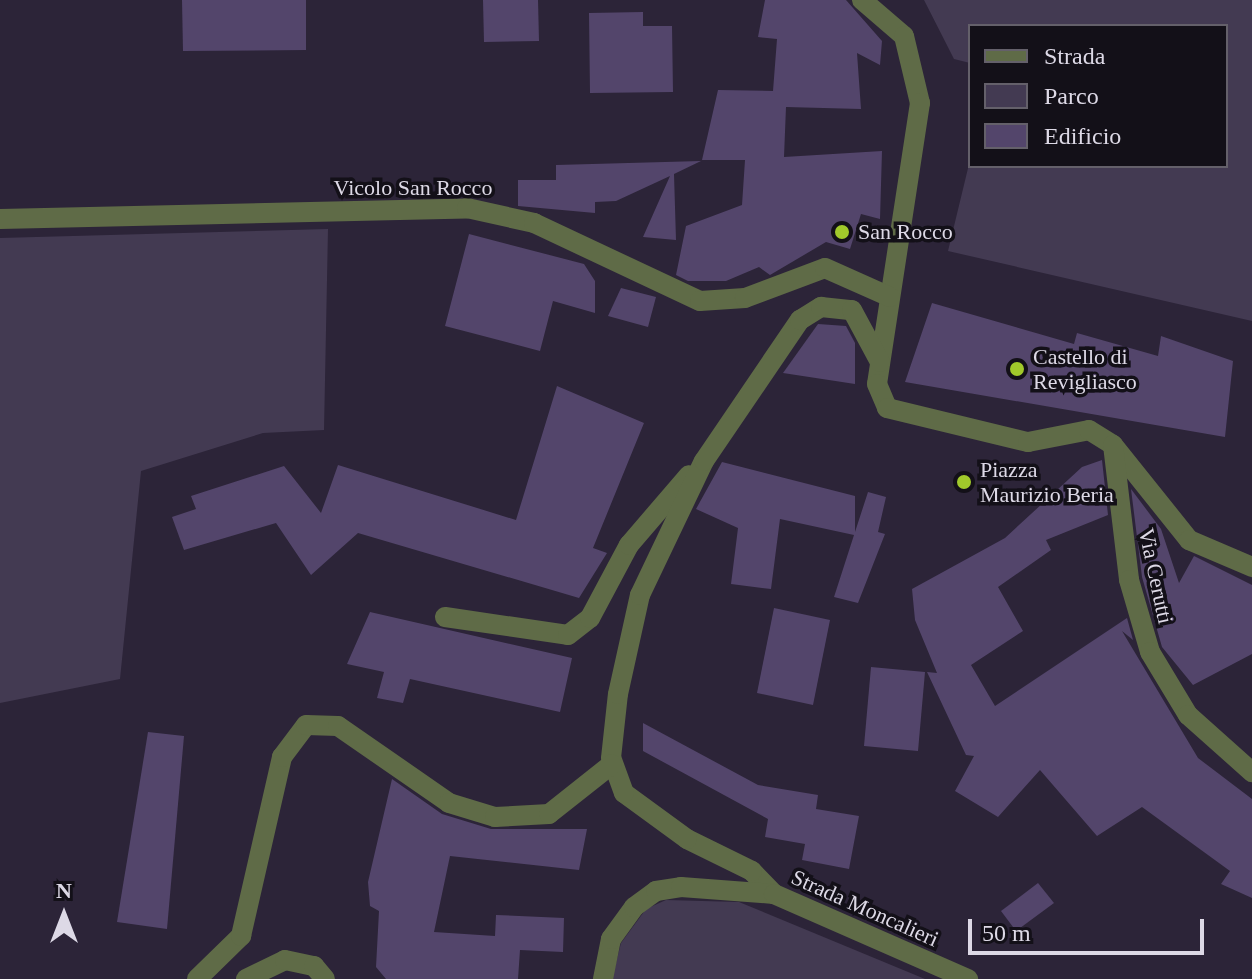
<!DOCTYPE html>
<html>
<head>
<meta charset="utf-8">
<style>
  body { margin:0 }
  #map { position:relative; width:1252px; height:979px; overflow:hidden; background:#2c2438; font-family:"Times New Roman",serif }
  div>[style] { position:absolute }
  .green>* { inset:0; background:#433a52 }
  .building>* { inset:0; background:#53456b }
  .minor>* { height:20px; margin:-10px; padding:0 10px; transform-origin:10px; border-radius:10px; background:#5f6b47 }
  .dots>* { width:22px; height:22px; translate:-50% -50%; box-sizing:border-box; border:4px solid #131018; border-radius:50% }
  span { translate:-50% -50%; white-space:nowrap; text-align:center; line-height:1.15; -webkit-text-stroke:7px #131018; paint-order:stroke }
  .street-label { font-size:22px; color:#ddd9e6 }
  .poi-label { font-size:22px; color:#ddd9e6 }
  .left { translate:0 -50%; text-align:left }
  .legend { position:absolute; left:968px; top:24px; width:260px; height:144px; box-sizing:border-box; background:#131018; border:2px solid #64606a; margin:0; padding:10px 14px; list-style:none; font-size:24px; color:#ddd9e6 }
  .legend li { display:flex; align-items:center; gap:16px; height:40px }
  .legend b { width:40px; border:2px solid #64606a }
  .north { position:absolute; left:24px; top:875px; width:80px; height:80px; -webkit-text-stroke:6px #131018; paint-order:stroke; rotate:0deg; font-size:22px; font-weight:700; line-height:32px; text-align:center; color:#ddd9e6 }
  .north::after { content:''; display:block; margin:auto; width:28px; height:36px; background:#ddd9e6; clip-path:polygon(50% 0,100% 100%,50% 72%,0 100%) }
  .scale { position:absolute; left:968px; top:919px; width:236px; height:36px; box-sizing:border-box; border:4px solid #ddd9e6; border-top:0; padding-left:10px; font-size:24px; line-height:28px; white-space:nowrap; color:#ddd9e6; -webkit-text-stroke:6px #131018; paint-order:stroke }
</style>
</head>
<body>
<div id="map">
  <div class="green">
    <i style="clip-path:polygon(924px 0,1252px 0,1252px 321px,948px 251px,970px 160px,970px 166px,1226px 166px,1226px 26px,970px 26px,970px 63px,954px 59px)"></i>
    <i style="clip-path:polygon(328px 229px,324px 430px,263px 433px,141px 471px,120px 679px,0 703px,0 238px)"></i>
    <i style="clip-path:polygon(666px 900px,739px 902px,925px 979px,612px 979px,621px 943px,646px 909px)"></i>
  </div>
  <div class="building">
    <i style="clip-path:polygon(182px 0,306px 0,306px 50px,183px 51px)"></i>
    <i style="clip-path:polygon(483px 0,538px 0,539px 41px,484px 42px)"></i>
    <i style="clip-path:polygon(765px 0,846px 0,882px 41px,880px 65px,857px 53px,861px 109px,786px 107px,784px 157px,882px 151px,880px 219px,861px 214px,850px 249px,826px 242px,770px 275px,759px 267px,726px 281px,688px 281px,676px 275px,686px 226px,742px 205px,745px 160px,702px 160px,718px 90px,773px 91px,777px 39px,758px 37px)"></i>
    <i style="clip-path:polygon(643px 12px,643px 26px,672px 26px,673px 92px,590px 93px,589px 13px)"></i>
    <i style="clip-path:polygon(701px 161px,674px 174px,676px 240px,643px 237px,670px 176px,616px 201px,595px 202px,595px 213px,518px 206px,518px 180px,556px 180px,556px 165px)"></i>
    <i style="clip-path:polygon(469px 234px,584px 264px,595px 281px,595px 313px,553px 301px,540px 351px,445px 326px)"></i>
    <i style="clip-path:polygon(621px 288px,656px 297px,648px 327px,608px 316px)"></i>
    <i style="clip-path:polygon(932px 303px,1074px 344px,1077px 333px,1158px 356px,1161px 336px,1233px 361px,1225px 437px,905px 382px)"></i>
    <i style="clip-path:polygon(818px 324px,846px 326px,855px 343px,855px 384px,783px 373px)"></i>
    <i style="clip-path:polygon(557px 386px,644px 423px,593px 548px,607px 553px,579px 598px,358px 533px,311px 575px,276px 523px,184px 550px,172px 517px,196px 509px,191px 496px,284px 466px,321px 513px,338px 465px,516px 520px)"></i>
    <i style="clip-path:polygon(1102px 460px,1108px 515px,1046px 540px,1051px 550px,998px 587px,1023px 631px,971px 665px,995px 706px,1127px 618px,1133px 640px,1122px 631px,1198px 758px,1252px 799px,1252px 898px,1221px 884px,1230px 871px,1142px 807px,1097px 836px,1040px 770px,998px 817px,955px 791px,974px 756px,966px 755px,927px 672px,937px 673px,915px 620px,912px 589px,1005px 538px,1082px 467px)"></i>
    <i style="clip-path:polygon(722px 462px,855px 496px,855px 532px,868px 492px,886px 497px,878px 532px,885px 534px,858px 603px,834px 597px,854px 535px,780px 519px,771px 589px,731px 584px,738px 528px,696px 509px)"></i>
    <i style="clip-path:polygon(1131px 489px,1161px 529px,1179px 583px,1194px 556px,1252px 585px,1252px 654px,1193px 685px,1162px 647px,1142px 577px)"></i>
    <i style="clip-path:polygon(774px 608px,830px 620px,813px 705px,757px 693px)"></i>
    <i style="clip-path:polygon(370px 612px,572px 658px,560px 712px,410px 679px,403px 703px,377px 698px,384px 672px,347px 664px)"></i>
    <i style="clip-path:polygon(871px 667px,925px 672px,918px 751px,864px 746px)"></i>
    <i style="clip-path:polygon(643px 723px,758px 785px,818px 795px,816px 809px,859px 816px,849px 869px,802px 860px,805px 844px,765px 837px,768px 819px,643px 751px)"></i>
    <i style="clip-path:polygon(148px 732px,184px 736px,167px 929px,117px 922px)"></i>
    <i style="clip-path:polygon(392px 779px,442px 814px,491px 829px,587px 829px,579px 870px,450px 856px,434px 932px,495px 936px,496px 915px,564px 918px,563px 952px,520px 950px,518px 979px,386px 979px,376px 967px,379px 911px,370px 906px,368px 882px)"></i>
    <i style="clip-path:polygon(1038px 883px,1054px 903px,1016px 931px,1001px 911px)"></i>
  </div>
  <div class="minor">
    <i style="left:862px;top:0;width:55px;rotate:40.6deg"></i>
    <i style="left:904px;top:36px;width:69px;rotate:76.6deg"></i>
    <i style="left:920px;top:103px;width:284px;rotate:98.7deg"></i>
    <i style="left:877px;top:384px;width:26px;rotate:67deg"></i>
    <i style="left:887px;top:408px;width:145px;rotate:13.6deg"></i>
    <i style="left:1028px;top:442px;width:62px;rotate:-11.1deg"></i>
    <i style="left:1089px;top:430px;width:28px;rotate:32deg"></i>
    <i style="left:1113px;top:445px;width:122px;rotate:51.3deg"></i>
    <i style="left:1189px;top:540px;width:69px;rotate:23.2deg"></i>
    <i style="left:0;top:219px;width:467px;rotate:-1.3deg"></i>
    <i style="left:467px;top:208px;width:69px;rotate:12.6deg"></i>
    <i style="left:534px;top:223px;width:183px;rotate:25.2deg"></i>
    <i style="left:700px;top:301px;width:45px;rotate:-3.8deg"></i>
    <i style="left:745px;top:298px;width:85px;rotate:-20.6deg"></i>
    <i style="left:825px;top:268px;width:71px;rotate:24deg"></i>
    <i style="left:1113px;top:445px;width:136px;rotate:83.2deg"></i>
    <i style="left:1129px;top:580px;width:75px;rotate:73.7deg"></i>
    <i style="left:1150px;top:652px;width:74px;rotate:58.9deg"></i>
    <i style="left:1188px;top:715px;width:86px;rotate:41.7deg"></i>
    <i style="left:445px;top:617px;width:124px;rotate:8.3deg"></i>
    <i style="left:568px;top:635px;width:28px;rotate:-38deg"></i>
    <i style="left:590px;top:618px;width:83px;rotate:-61.9deg"></i>
    <i style="left:629px;top:545px;width:92px;rotate:-49.4deg"></i>
    <i style="left:774px;top:894px;width:32px;rotate:-134deg"></i>
    <i style="left:752px;top:871px;width:72px;rotate:-153.8deg"></i>
    <i style="left:687px;top:839px;width:78px;rotate:-143.9deg"></i>
    <i style="left:624px;top:793px;width:37px;rotate:-110deg"></i>
    <i style="left:611px;top:758px;width:64px;rotate:-83.8deg"></i>
    <i style="left:618px;top:694px;width:101px;rotate:-77.5deg"></i>
    <i style="left:640px;top:595px;width:148px;rotate:-64.5deg"></i>
    <i style="left:704px;top:461px;width:171px;rotate:-55.8deg"></i>
    <i style="left:800px;top:320px;width:25px;rotate:-32deg"></i>
    <i style="left:821px;top:307px;width:31px;rotate:6deg"></i>
    <i style="left:852px;top:310px;width:59px;rotate:61.7deg"></i>
    <i style="left:197px;top:979px;width:62px;rotate:-44.3deg"></i>
    <i style="left:241px;top:936px;width:184px;rotate:-77.1deg"></i>
    <i style="left:282px;top:757px;width:40px;rotate:-53deg"></i>
    <i style="left:306px;top:725px;width:32px;rotate:2deg"></i>
    <i style="left:338px;top:726px;width:135px;rotate:34.7deg"></i>
    <i style="left:449px;top:803px;width:48px;rotate:16.9deg"></i>
    <i style="left:495px;top:817px;width:54px;rotate:-3.2deg"></i>
    <i style="left:549px;top:814px;width:80px;rotate:-38.4deg"></i>
    <i style="left:246px;top:979px;width:43px;rotate:-26deg"></i>
    <i style="left:285px;top:960px;width:30px;rotate:12deg"></i>
    <i style="left:314px;top:966px;width:17px;rotate:50deg"></i>
    <i style="left:603px;top:979px;width:41px;rotate:-78.7deg"></i>
    <i style="left:611px;top:939px;width:39px;rotate:-54deg"></i>
    <i style="left:634px;top:907px;width:27px;rotate:-36deg"></i>
    <i style="left:656px;top:891px;width:25px;rotate:-9deg"></i>
    <i style="left:681px;top:887px;width:93px;rotate:4.3deg"></i>
    <i style="left:774px;top:894px;width:212px;rotate:23.7deg"></i>
  </div>
  <div class="dots">
    <i style="left:842px;top:232px;background:#a1c92b"></i>
    <i style="left:1017px;top:369px;background:#a1c92b"></i>
    <i style="left:964px;top:482px;background:#a1c92b"></i>
  </div>
  <div class="street-label">
    <span style="left:413px;top:188px">Vicolo San Rocco</span>
    <span style="left:1156px;top:576px;rotate:78deg">Via Cerutti</span>
    <span style="left:865px;top:908px;rotate:24deg">Strada Moncalieri</span>
  </div>
  <div class="poi-label">
    <span class="left" style="left:858px;top:232px">San Rocco</span>
    <span class="left" style="left:1033px;top:369px">Castello di<br>Revigliasco</span>
    <span class="left" style="left:980px;top:482px">Piazza<br>Maurizio Beria</span>
  </div>
  <ul class="legend">
  <li><b style="height:10px;background:#5f6b47"></b>Strada</li>
  <li><b style="height:22px;background:#433a52"></b>Parco</li>
  <li><b style="height:22px;background:#53456b"></b>Edificio</li>
  </ul>
  <div class="north">N</div>
  <div class="scale">50 m</div>
</div>
</body>
</html>
